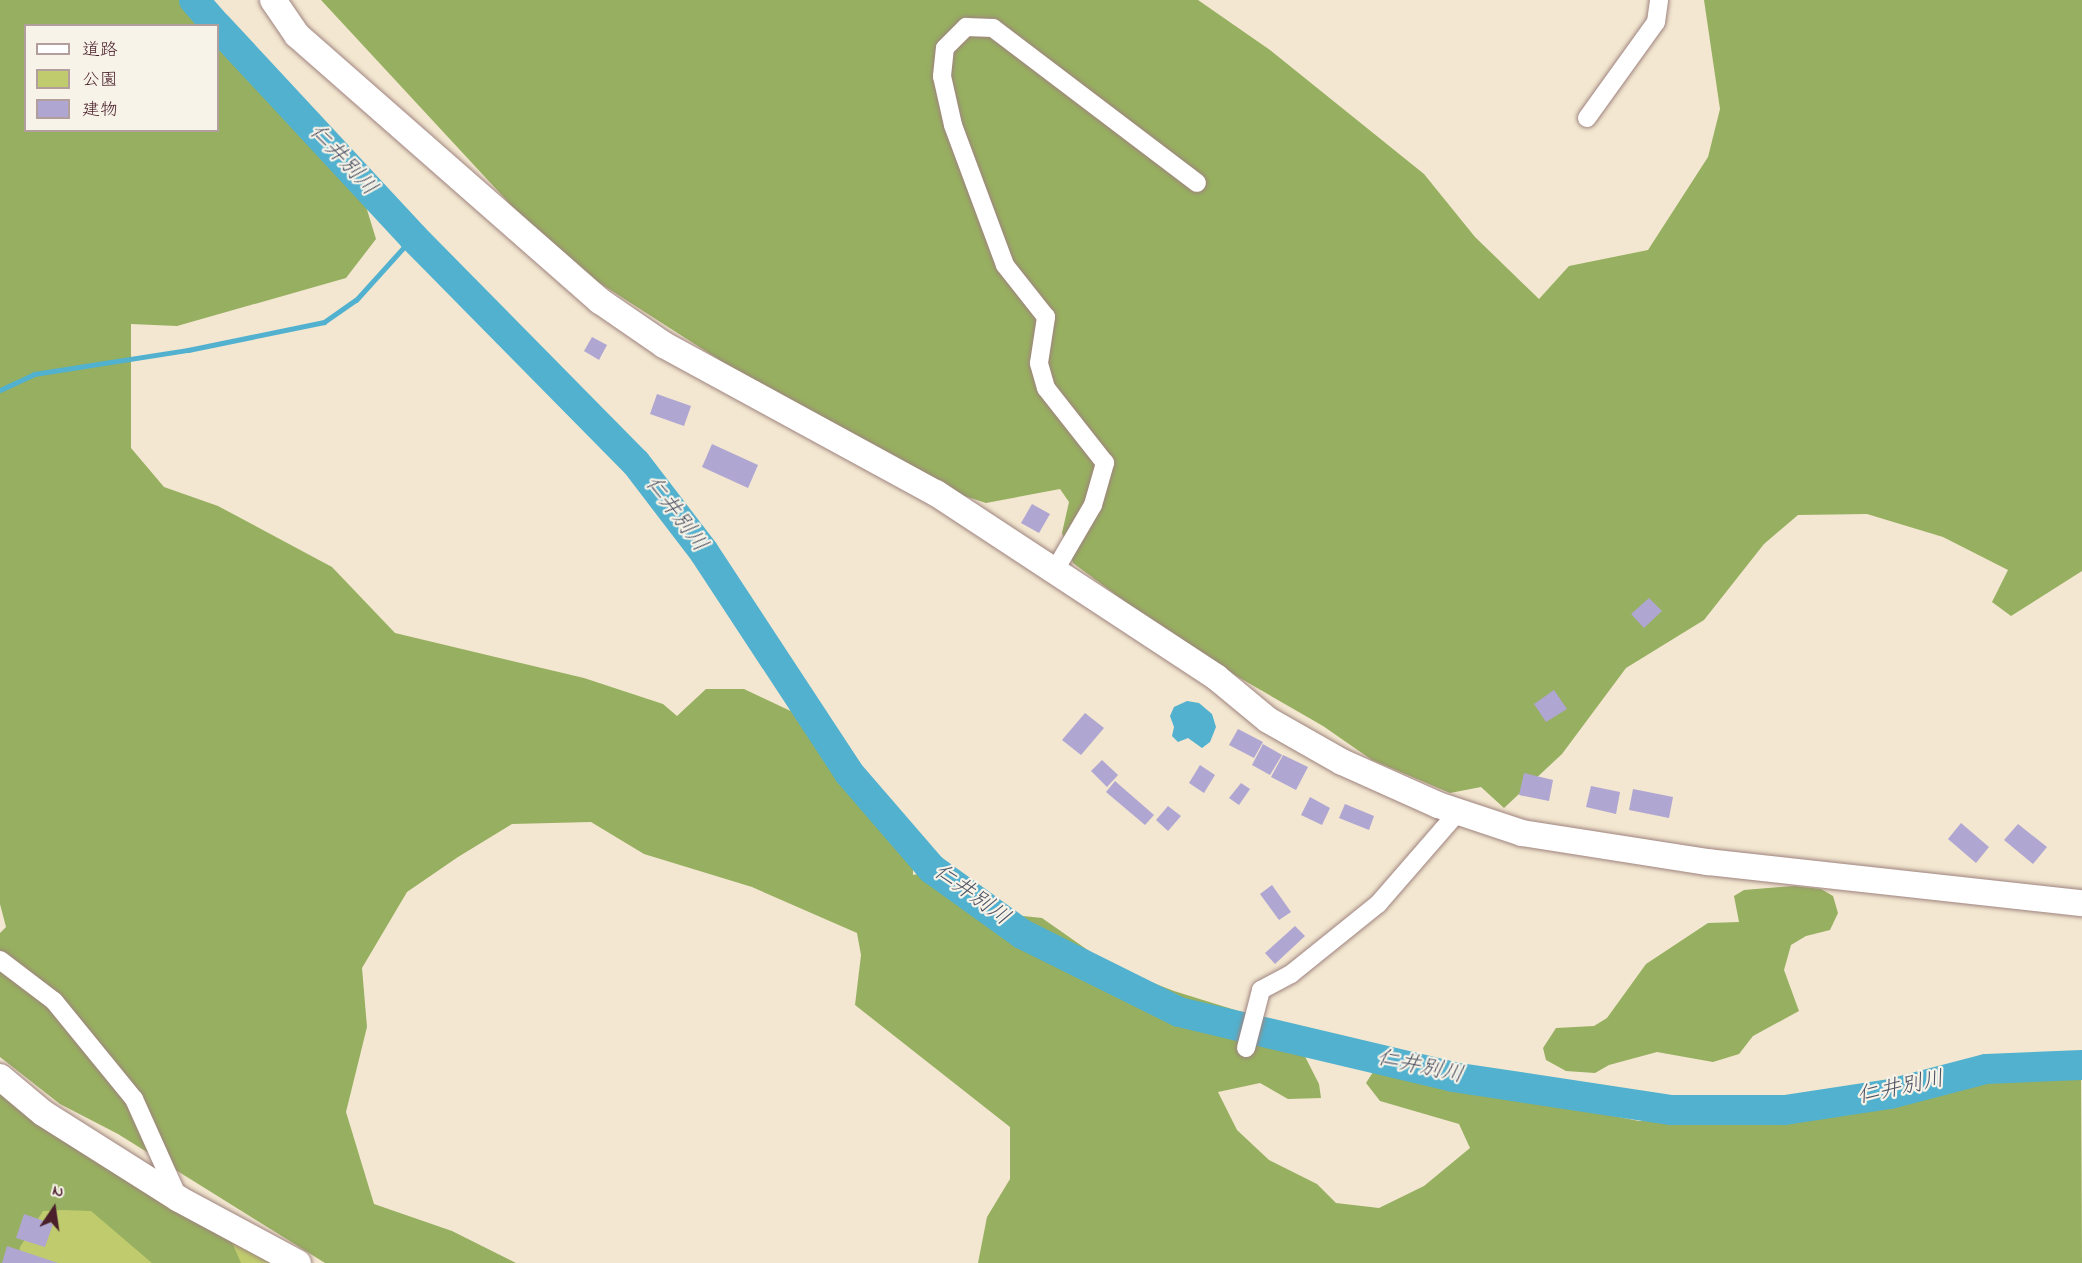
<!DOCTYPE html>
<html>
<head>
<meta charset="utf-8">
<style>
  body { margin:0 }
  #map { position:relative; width:2082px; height:1263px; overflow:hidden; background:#f3e7d1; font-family:"Indie Flower","Klee One",sans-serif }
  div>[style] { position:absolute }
  .green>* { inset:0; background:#bfcb6d }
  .forest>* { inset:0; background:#97af60 }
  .water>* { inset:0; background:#51b1cf }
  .stream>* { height:5px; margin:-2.5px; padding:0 2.5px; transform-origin:2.5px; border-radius:2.5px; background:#51b1cf }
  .river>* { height:30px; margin:-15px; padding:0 15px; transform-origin:15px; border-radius:15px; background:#51b1cf }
  .building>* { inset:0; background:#afa6d2 }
  .roads { filter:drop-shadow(0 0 2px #9e837e) drop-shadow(0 0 2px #9e837e) }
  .street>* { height:18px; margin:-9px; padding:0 9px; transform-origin:9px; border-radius:9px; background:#fff }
  .secondary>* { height:26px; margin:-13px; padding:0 13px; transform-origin:13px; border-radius:13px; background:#fff }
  span { translate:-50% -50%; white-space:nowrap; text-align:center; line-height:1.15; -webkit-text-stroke:4.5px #f7f3e8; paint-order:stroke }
  .water-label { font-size:22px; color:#4c5264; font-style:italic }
  .legend { position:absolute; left:24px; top:24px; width:195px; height:108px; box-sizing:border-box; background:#f7f3e8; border:2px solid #b29e9c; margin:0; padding:8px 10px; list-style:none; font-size:18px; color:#4a1f2b }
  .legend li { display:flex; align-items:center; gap:12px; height:30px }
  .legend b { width:30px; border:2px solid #b29e9c }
  .north { position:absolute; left:24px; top:1179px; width:60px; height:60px; -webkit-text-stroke:4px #f7f3e8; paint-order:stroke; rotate:13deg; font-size:16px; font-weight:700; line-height:24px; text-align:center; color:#4a1f2b }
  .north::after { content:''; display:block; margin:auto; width:21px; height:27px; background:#4a1f2b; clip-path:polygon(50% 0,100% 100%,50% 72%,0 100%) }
</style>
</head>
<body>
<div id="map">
  <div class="green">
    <i style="clip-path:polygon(0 1106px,274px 1263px,0 1263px)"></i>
  </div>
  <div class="forest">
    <i style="clip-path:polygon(evenodd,0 0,210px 0,240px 35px,277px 103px,361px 190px,376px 239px,346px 278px,177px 326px,131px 324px,131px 448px,164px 487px,218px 506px,332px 567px,395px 633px,584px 678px,663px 704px,677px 716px,706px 689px,744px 689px,797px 714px,865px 811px,913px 866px,913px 875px,953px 867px,1014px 915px,1042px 918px,1112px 967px,1174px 991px,1290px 1027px,1319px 1084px,1321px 1098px,1288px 1099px,1260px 1083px,1218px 1092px,1237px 1130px,1269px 1160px,1317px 1184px,1336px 1203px,1379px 1208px,1424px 1186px,1470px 1148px,1459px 1124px,1380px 1101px,1366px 1083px,1375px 1069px,1639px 1121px,1744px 1121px,1831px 1112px,1891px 1085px,2008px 1072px,2081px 1076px,2082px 1263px,978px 1263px,987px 1217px,1010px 1179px,1010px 1127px,855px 1005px,861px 955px,857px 933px,752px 887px,644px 854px,591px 822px,512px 824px,458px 857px,407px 892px,362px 968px,367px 1027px,346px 1112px,374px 1204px,452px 1231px,516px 1263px,325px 1263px,118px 1134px,60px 1104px,0 1057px,0 933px,6px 927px,0 904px,0 0,26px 26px,218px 26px,218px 130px,26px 130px,26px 26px)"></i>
    <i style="clip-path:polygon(321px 0,1198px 0,1270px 50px,1424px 174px,1475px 237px,1539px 299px,1569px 266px,1648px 250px,1708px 157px,1720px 109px,1704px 0,2082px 0,2082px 571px,2011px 616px,1992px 602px,2008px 570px,1943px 537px,1867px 514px,1798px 515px,1764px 544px,1704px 620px,1626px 668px,1562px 754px,1504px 808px,1481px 787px,1450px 793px,1372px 760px,1323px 726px,1186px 647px,1073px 563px,1062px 533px,1069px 502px,1060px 489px,986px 503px,952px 492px,810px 418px,559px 257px)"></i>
    <i style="clip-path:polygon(1794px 886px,1821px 889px,1833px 896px,1838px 913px,1830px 930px,1806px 936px,1791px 945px,1784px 970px,1799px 1011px,1753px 1036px,1739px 1054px,1713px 1062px,1657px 1052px,1609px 1065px,1595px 1073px,1566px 1071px,1546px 1060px,1543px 1048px,1556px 1028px,1594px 1026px,1607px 1018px,1646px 964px,1708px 923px,1739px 922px,1734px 896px,1744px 890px)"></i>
    <i style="clip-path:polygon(0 1093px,169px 1209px,230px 1238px,241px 1263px,152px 1263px,91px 1211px,63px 1210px,43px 1211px,20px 1247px,18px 1263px,0 1263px)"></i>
  </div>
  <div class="water">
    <i style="clip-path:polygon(1187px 701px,1199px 703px,1212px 714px,1216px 727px,1210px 742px,1202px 748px,1188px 738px,1178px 742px,1172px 736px,1174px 727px,1170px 716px,1174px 707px)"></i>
  </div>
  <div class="stream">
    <i style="left:0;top:390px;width:38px;rotate:-25deg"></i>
    <i style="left:34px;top:374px;width:156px;rotate:-8.9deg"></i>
    <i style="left:188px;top:350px;width:139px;rotate:-11.6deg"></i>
    <i style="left:324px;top:322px;width:39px;rotate:-35deg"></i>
    <i style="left:356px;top:300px;width:85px;rotate:-47.9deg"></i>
  </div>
  <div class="river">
    <i style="left:194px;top:0;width:35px;rotate:49deg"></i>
    <i style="left:218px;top:27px;width:287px;rotate:47.1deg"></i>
    <i style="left:413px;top:237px;width:317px;rotate:45.4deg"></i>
    <i style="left:636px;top:463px;width:112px;rotate:52.6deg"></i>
    <i style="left:704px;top:552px;width:264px;rotate:56.7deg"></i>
    <i style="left:849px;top:773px;width:127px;rotate:49.2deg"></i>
    <i style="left:932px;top:869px;width:111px;rotate:35.8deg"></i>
    <i style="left:1022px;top:934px;width:175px;rotate:26.4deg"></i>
    <i style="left:1179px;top:1012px;width:282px;rotate:13.3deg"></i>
    <i style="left:1453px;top:1077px;width:221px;rotate:8.6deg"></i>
    <i style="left:1672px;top:1110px;width:113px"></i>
    <i style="left:1785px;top:1110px;width:106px;rotate:-8.7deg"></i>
    <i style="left:1890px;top:1094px;width:99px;rotate:-14.6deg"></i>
    <i style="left:1986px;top:1069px;width:96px;rotate:-2.4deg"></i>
  </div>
  <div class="building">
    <i style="clip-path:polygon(592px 337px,607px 345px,599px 360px,584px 351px)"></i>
    <i style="clip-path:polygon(657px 394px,691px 406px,684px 426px,650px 414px)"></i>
    <i style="clip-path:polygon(712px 444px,758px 465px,748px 488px,702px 467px)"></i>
    <i style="clip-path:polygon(1032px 504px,1050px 514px,1039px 533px,1021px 523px)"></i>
    <i style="clip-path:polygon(1649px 598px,1662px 611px,1644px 628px,1631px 614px)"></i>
    <i style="clip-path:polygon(1554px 690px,1567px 709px,1546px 722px,1534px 704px)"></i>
    <i style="clip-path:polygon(1085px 713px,1104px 728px,1081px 755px,1062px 740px)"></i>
    <i style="clip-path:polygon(1238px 729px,1263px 742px,1254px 758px,1229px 745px)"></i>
    <i style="clip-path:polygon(1263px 744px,1282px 755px,1270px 775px,1252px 765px)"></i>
    <i style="clip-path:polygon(1283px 755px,1308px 767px,1296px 790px,1271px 777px)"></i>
    <i style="clip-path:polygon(1102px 760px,1118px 775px,1107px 787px,1091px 771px)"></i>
    <i style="clip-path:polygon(1200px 765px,1215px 775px,1204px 793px,1189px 783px)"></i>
    <i style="clip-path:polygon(1524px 773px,1553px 780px,1549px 801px,1519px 795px)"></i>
    <i style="clip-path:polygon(1115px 781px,1154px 815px,1145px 825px,1106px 792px)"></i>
    <i style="clip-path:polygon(1241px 783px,1250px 789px,1239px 805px,1229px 798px)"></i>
    <i style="clip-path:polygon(1591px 786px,1620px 792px,1616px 814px,1586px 807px)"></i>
    <i style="clip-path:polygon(1633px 789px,1673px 797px,1669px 818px,1629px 810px)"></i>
    <i style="clip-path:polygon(1310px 797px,1330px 808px,1322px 825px,1301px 815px)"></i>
    <i style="clip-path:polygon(1345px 804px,1374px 816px,1369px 830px,1339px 818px)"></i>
    <i style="clip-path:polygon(1168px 806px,1181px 816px,1168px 831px,1156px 820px)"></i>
    <i style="clip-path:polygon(1961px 823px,1989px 847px,1976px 863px,1948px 839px)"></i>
    <i style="clip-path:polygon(2018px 824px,2047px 847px,2033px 864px,2004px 840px)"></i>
    <i style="clip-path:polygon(1272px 885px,1291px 912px,1279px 920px,1260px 894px)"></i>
    <i style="clip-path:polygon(1295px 926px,1305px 936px,1275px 964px,1265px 953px)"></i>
    <i style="clip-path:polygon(24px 1214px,53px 1224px,45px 1247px,16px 1238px)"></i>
    <i style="clip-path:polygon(7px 1246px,58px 1263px,2px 1263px)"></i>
  </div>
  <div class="roads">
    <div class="street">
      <i style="left:1587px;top:118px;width:118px;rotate:-54.3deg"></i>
      <i style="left:1656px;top:22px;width:22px;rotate:-82deg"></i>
      <i style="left:1055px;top:570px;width:75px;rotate:-59.7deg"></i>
      <i style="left:1093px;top:505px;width:44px;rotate:-74.1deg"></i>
      <i style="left:1105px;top:463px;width:95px;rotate:-128.2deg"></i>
      <i style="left:1046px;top:388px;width:26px;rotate:-106deg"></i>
      <i style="left:1039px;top:363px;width:47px;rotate:-81.3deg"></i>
      <i style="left:1046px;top:317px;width:66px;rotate:-128.3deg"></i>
      <i style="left:1005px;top:265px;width:149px;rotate:-110.4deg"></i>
      <i style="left:953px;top:125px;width:50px;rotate:-102.7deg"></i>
      <i style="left:942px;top:76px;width:28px;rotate:-84deg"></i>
      <i style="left:945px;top:48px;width:30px;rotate:-45deg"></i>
      <i style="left:966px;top:27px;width:27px;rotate:2deg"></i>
      <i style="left:993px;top:28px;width:256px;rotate:37.2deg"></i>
      <i style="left:0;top:960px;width:68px;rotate:37.2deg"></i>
      <i style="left:54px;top:1001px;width:127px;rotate:50.8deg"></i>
      <i style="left:134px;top:1099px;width:110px;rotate:65.8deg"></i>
      <i style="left:1246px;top:1048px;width:60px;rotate:-75.5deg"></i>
      <i style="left:1261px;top:990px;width:34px;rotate:-28deg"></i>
      <i style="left:1291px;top:974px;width:112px;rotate:-38.8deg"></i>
      <i style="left:1378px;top:904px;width:122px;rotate:-49deg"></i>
    </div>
    <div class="secondary">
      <i style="left:273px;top:0;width:42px;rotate:55.6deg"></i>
      <i style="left:297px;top:35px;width:403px;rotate:41.3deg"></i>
      <i style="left:600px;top:301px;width:78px;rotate:34.5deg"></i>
      <i style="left:664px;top:345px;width:310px;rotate:28.6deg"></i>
      <i style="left:936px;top:493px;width:335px;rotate:33.3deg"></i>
      <i style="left:1216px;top:677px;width:67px;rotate:39.6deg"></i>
      <i style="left:1268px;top:720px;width:85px;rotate:29.6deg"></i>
      <i style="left:1342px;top:762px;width:105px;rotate:24.1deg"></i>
      <i style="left:1438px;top:805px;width:89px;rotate:18.4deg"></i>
      <i style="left:1522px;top:833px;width:188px;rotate:8.9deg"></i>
      <i style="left:1708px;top:862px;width:376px;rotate:6.3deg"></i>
      <i style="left:0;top:1077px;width:56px;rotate:39.9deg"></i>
      <i style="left:43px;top:1113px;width:161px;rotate:32.3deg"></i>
      <i style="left:179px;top:1199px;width:135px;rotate:28.3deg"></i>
    </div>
  </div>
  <div class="water-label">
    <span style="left:342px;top:161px;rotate:47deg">仁井別川</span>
    <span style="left:675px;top:515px;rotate:53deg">仁井別川</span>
    <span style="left:971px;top:896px;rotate:36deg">仁井別川</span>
    <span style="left:1420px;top:1068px;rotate:12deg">仁井別川</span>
    <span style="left:1901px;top:1089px;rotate:-12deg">仁井別川</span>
  </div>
  <ul class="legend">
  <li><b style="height:8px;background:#fff"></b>道路</li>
  <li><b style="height:16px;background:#bfcb6d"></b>公園</li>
  <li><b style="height:16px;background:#afa6d2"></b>建物</li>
  </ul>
  <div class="north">N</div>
</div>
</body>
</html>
